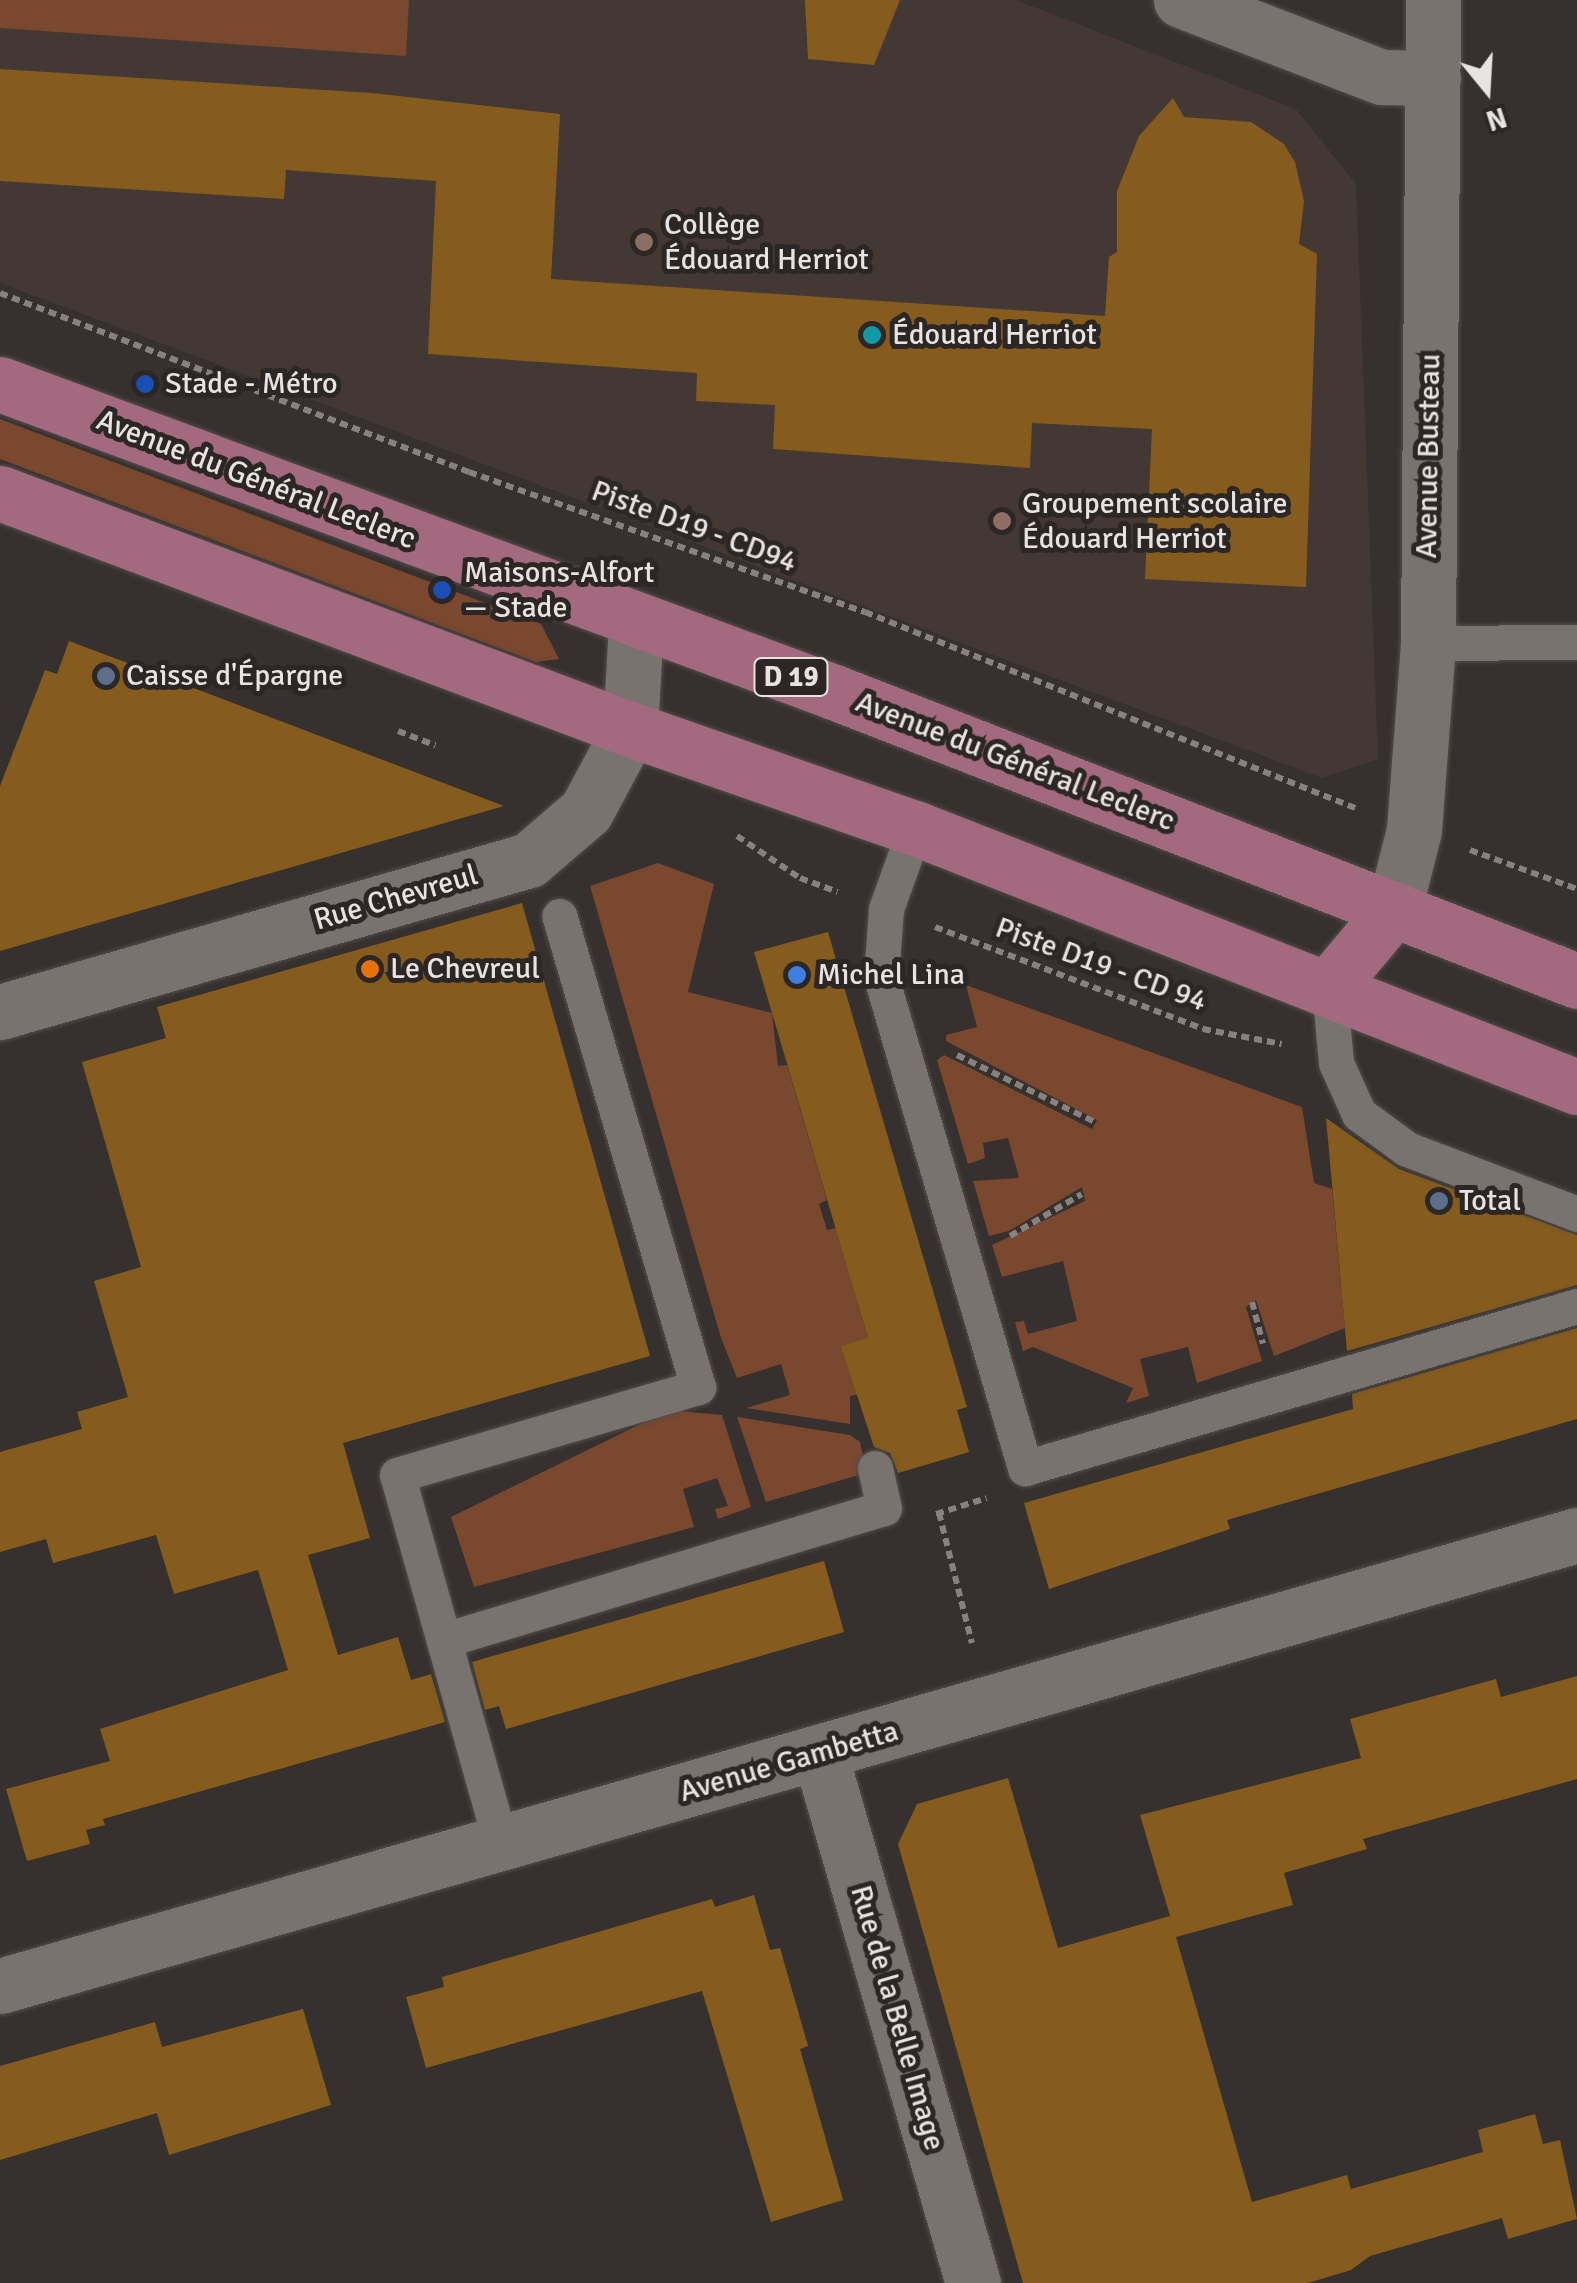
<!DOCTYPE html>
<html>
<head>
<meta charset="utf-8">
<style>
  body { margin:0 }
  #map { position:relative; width:1577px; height:2283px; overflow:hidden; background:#36302e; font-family:Signika,sans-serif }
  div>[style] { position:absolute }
  .built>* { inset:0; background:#443834 }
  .green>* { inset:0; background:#7a472f }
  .building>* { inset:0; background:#855c1e }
  .path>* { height:6px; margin-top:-3px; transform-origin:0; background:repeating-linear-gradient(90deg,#878280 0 8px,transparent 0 13px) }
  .roads { filter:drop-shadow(0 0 2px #524d4b) drop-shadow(0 0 2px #524d4b) }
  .lane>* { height:35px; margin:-17.5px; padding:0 17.5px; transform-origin:17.5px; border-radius:17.5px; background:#797370 }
  .street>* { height:55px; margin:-27.5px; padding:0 27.5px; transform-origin:27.5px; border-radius:27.5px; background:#797370 }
  .secondary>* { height:55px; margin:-27.5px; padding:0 27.5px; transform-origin:27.5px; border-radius:27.5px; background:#797370 }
  .primary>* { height:55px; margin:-27.5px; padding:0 27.5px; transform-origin:27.5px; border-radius:27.5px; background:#a2697f }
  .dots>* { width:28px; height:28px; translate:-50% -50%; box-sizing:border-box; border:5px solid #2c2724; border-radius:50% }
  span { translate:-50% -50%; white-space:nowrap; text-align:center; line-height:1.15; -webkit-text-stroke:10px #2c2724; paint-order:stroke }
  .shield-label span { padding:2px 8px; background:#2c2724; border:2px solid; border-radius:8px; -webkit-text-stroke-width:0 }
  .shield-label { font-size:28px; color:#e7e3e2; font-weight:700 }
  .poi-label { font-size:30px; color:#e7e3e2 }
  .left { translate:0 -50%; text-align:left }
  .street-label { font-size:30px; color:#e7e3e2 }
  .north { position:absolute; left:1437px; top:40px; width:100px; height:100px; -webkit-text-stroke:8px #2c2724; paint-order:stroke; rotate:162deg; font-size:28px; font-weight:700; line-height:40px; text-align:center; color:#e7e3e2 }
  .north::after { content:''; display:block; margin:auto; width:35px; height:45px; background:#e7e3e2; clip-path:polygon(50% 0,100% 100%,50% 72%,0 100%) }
</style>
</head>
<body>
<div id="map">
  <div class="built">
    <i style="clip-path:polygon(0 0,1016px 0,1296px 109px,1356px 184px,1378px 759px,1322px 778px,0 283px)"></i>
  </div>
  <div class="green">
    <i style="clip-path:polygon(0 0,409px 0,406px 56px,0 28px)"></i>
    <i style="clip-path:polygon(0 419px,541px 624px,559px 659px,536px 662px,0 459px)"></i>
    <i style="clip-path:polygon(658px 863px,714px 884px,688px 992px,772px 1013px,778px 1066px,787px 1065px,827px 1200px,819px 1204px,827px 1230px,836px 1228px,883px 1390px,850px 1396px,850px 1424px,746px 1408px,790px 1395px,781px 1364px,737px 1378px,721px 1338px,590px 886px)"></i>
    <i style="clip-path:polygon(966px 985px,1302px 1107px,1314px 1183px,1332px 1189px,1345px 1328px,1274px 1356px,1256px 1300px,1246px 1307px,1262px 1361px,1197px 1383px,1188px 1347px,1140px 1359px,1149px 1396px,1126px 1403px,1133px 1388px,1033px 1347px,1023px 1351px,1015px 1322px,1024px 1321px,1028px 1334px,1077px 1321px,1063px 1261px,1002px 1277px,992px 1245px,1085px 1201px,1082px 1187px,1009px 1231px,989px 1236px,973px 1181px,1019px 1178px,1008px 1138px,983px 1143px,985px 1158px,968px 1164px,937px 1060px,944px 1055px,1092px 1129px,1097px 1120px,946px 1041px,946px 1035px,977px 1027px)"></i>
    <i style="clip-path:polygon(669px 1410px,722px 1415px,751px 1507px,718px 1519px,715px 1509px,728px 1506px,717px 1478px,683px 1489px,694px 1527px,474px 1587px,451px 1517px)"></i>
    <i style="clip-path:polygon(737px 1417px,850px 1435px,860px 1442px,865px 1465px,859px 1475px,766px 1502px)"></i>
  </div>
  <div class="building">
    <i style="clip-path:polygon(805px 0,900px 0,874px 65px,808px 59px)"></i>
    <i style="clip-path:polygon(0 69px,372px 93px,560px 114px,551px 279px,1105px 316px,1109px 257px,1117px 252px,1117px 191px,1139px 136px,1173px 98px,1184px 117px,1251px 122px,1284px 144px,1295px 162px,1304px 201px,1299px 244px,1317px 254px,1306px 587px,1145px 579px,1152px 429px,1032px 423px,1030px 468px,773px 449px,775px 405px,696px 401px,697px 373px,428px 354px,436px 181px,286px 170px,284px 199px,0 181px)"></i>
    <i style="clip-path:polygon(69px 641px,157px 674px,504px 806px,0 951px,0 786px,45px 670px,57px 674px)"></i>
    <i style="clip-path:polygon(522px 903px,650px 1356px,343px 1443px,370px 1538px,308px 1555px,338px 1655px,398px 1637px,411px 1680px,431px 1674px,445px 1722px,103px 1819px,105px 1825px,86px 1830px,90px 1844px,27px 1861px,6px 1789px,110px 1761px,100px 1729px,288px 1670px,258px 1570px,174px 1594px,156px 1535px,53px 1563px,46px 1539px,0 1552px,0 1452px,82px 1429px,77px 1412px,128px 1397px,94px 1281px,141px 1267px,82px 1062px,166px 1038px,157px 1007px)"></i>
    <i style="clip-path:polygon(828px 932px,967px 1407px,957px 1410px,969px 1452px,898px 1473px,890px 1453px,874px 1447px,841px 1346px,868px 1338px,754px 952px)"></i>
    <i style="clip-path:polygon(1326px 1118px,1399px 1169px,1577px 1235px,1577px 1285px,1347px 1351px)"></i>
    <i style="clip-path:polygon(1577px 1328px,1577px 1419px,1227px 1520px,1230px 1529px,1049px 1589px,1024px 1503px,1353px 1409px,1352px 1394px)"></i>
    <i style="clip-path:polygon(824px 1561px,844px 1632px,506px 1729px,499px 1706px,485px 1710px,472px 1662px)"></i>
    <i style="clip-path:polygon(1577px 1676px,1577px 1779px,1363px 1839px,1367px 1849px,1284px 1873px,1293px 1905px,1176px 1937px,1252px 2202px,1347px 2175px,1351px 2189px,1483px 2152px,1478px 2130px,1535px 2114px,1543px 2144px,1560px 2140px,1577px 2219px,1508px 2239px,1502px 2218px,1370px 2256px,1351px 2270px,1308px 2283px,1023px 2283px,898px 1844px,917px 1804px,1008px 1778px,1058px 1948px,1170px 1916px,1140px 1815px,1361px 1758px,1350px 1719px,1496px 1679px,1501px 1697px)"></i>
    <i style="clip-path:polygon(754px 1895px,770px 1950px,780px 1948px,808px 2046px,800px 2049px,843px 2200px,771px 2222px,702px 1991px,426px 2068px,406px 1997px,444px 1987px,442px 1977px,712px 1899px,715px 1907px)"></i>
    <i style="clip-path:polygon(303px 2009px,331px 2105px,169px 2155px,157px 2113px,0 2160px,0 2066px,155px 2022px,162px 2047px)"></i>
  </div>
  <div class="path">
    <i style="left:0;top:293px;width:502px;rotate:20.89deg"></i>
    <i style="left:469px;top:472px;width:420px;rotate:19.5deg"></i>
    <i style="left:865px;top:612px;width:528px;rotate:21.8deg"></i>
    <i style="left:398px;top:731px;width:40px;rotate:21deg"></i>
    <i style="left:737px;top:836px;width:76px;rotate:33.7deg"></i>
    <i style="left:800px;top:878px;width:40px;rotate:20.2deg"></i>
    <i style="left:1470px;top:850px;width:114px;rotate:20deg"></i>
    <i style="left:935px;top:927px;width:287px;rotate:20.8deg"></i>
    <i style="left:1203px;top:1029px;width:80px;rotate:10.8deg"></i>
    <i style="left:957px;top:1055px;width:153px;rotate:25.9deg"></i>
    <i style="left:1010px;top:1236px;width:83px;rotate:-30.3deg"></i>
    <i style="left:1252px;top:1302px;width:43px;rotate:75.3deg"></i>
    <i style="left:939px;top:1513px;width:134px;rotate:75.8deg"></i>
    <i style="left:936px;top:1514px;width:53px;rotate:-17.4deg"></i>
  </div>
  <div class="roads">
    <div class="lane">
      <i style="left:1428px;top:643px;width:149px;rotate:-0.4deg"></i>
      <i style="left:915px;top:828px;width:86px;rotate:109.7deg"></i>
      <i style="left:886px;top:909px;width:68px;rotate:94.2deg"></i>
      <i style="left:881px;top:977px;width:512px;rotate:73.65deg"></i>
      <i style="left:1025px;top:1468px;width:575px;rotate:-16.36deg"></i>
      <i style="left:1329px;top:987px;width:76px;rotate:84.7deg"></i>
      <i style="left:1336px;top:1063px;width:56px;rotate:65.7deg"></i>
      <i style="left:1359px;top:1114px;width:59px;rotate:36.1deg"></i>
      <i style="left:1407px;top:1149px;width:182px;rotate:20.9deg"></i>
      <i style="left:444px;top:1640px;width:459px;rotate:-16.7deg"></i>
      <i style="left:884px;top:1508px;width:41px;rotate:-102.7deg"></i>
      <i style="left:501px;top:1844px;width:383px;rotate:-105.7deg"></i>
      <i style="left:397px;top:1475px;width:314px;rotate:-16.3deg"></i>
      <i style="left:698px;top:1387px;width:491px;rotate:-106.4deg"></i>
    </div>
    <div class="street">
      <i style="left:1181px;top:0;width:215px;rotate:21deg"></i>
      <i style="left:1382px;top:77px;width:51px;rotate:1.1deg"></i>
      <i style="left:1394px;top:909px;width:81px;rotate:-75.8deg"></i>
      <i style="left:1414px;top:830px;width:188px;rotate:-85.7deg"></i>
      <i style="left:1428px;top:643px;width:643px;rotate:-89.55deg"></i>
      <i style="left:0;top:1012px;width:550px;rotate:-16.03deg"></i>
      <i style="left:529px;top:860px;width:75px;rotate:-40.7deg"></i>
      <i style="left:586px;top:811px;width:93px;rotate:-61.8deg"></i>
      <i style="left:630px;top:729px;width:105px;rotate:-86.7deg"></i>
      <i style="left:820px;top:1754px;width:551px;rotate:73.87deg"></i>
    </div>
    <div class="secondary">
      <i style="left:0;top:1986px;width:1640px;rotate:-15.96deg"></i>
    </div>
    <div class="primary">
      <i style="left:0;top:384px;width:889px;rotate:20.27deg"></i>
      <i style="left:834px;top:692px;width:797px;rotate:21.25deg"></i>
      <i style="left:0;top:493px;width:673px;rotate:20.54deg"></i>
      <i style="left:630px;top:729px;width:302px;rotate:19.2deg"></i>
      <i style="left:915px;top:828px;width:711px;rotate:21.37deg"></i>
      <i style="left:1329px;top:987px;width:102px;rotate:-50.2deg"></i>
    </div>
  </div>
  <div class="dots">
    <i style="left:644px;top:242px;background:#8d6e63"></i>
    <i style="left:872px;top:335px;background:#0f9aa8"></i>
    <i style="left:145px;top:384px;background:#1a4fb4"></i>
    <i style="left:1002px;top:521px;background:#8d6e63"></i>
    <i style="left:442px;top:590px;background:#1a4fb4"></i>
    <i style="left:106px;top:676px;background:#5c6f8a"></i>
    <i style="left:370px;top:969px;background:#e8710a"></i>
    <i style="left:797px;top:975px;background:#3f7fe0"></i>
    <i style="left:1439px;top:1201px;background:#5c6f8a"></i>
  </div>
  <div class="shield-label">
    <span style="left:791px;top:677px">D 19</span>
  </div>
  <div class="poi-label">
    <span class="left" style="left:664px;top:242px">Collège<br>Édouard Herriot</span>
    <span class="left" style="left:892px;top:335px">Édouard Herriot</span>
    <span class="left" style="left:165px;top:384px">Stade - Métro</span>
    <span class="left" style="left:1022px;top:521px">Groupement scolaire<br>Édouard Herriot</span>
    <span class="left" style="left:464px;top:590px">Maisons-Alfort<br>— Stade</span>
    <span class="left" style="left:126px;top:676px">Caisse d'Épargne</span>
    <span class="left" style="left:390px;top:969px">Le Chevreul</span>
    <span class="left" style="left:817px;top:975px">Michel Lina</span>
    <span class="left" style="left:1459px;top:1201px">Total</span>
  </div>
  <div class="street-label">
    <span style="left:1429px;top:456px;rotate:-89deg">Avenue Busteau</span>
    <span style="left:256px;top:480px;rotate:21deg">Avenue du Général Leclerc</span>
    <span style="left:694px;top:527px;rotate:20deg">Piste D19 - CD94</span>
    <span style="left:1015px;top:762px;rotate:21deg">Avenue du Général Leclerc</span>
    <span style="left:396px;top:898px;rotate:-16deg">Rue Chevreul</span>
    <span style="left:1101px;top:965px;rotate:20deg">Piste D19 - CD 94</span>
    <span style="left:789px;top:1762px;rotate:-16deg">Avenue Gambetta</span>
    <span style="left:897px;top:2018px;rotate:74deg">Rue de la Belle Image</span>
  </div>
  <div class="north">N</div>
</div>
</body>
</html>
